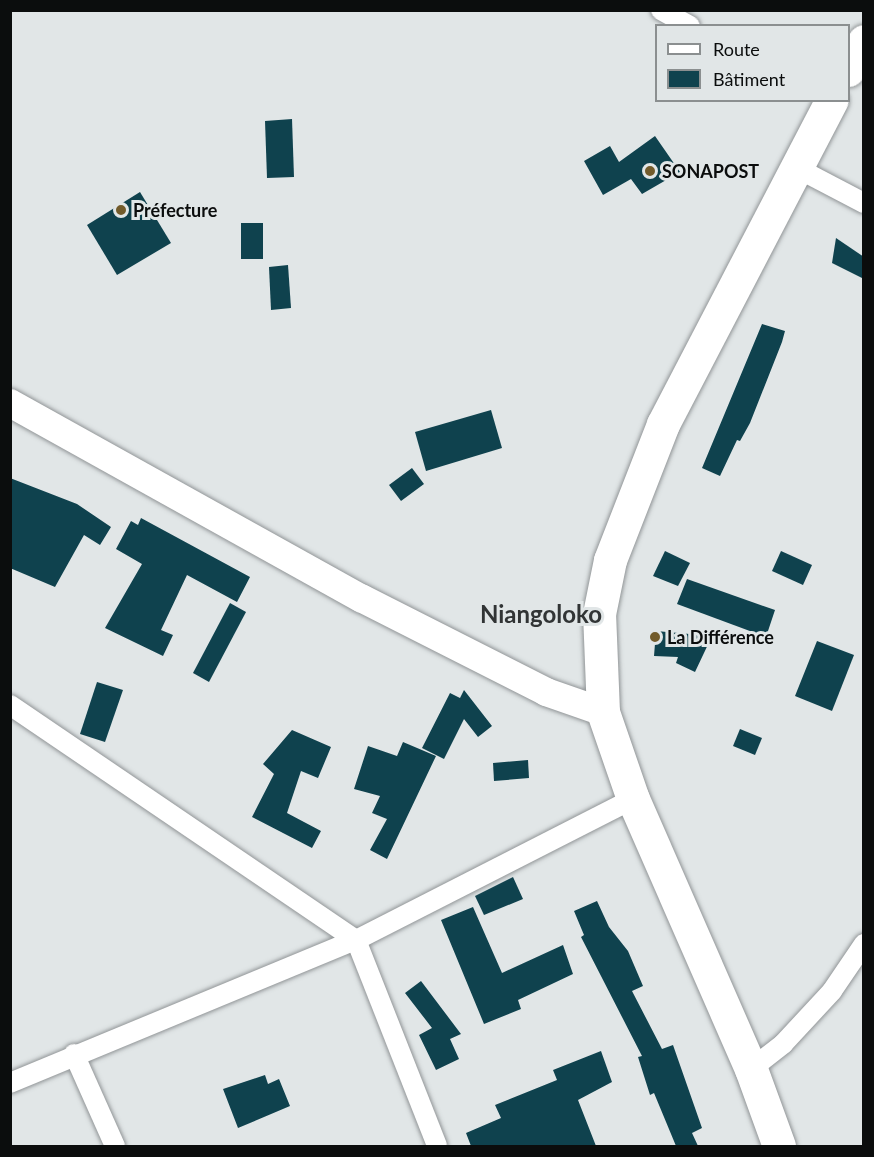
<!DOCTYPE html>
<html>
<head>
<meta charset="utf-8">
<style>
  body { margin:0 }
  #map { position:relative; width:874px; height:1157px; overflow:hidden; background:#e1e6e7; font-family:Lato,sans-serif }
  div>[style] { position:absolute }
  .building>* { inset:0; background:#0f424e }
  .roads { filter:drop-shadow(0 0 2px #919597) drop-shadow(0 0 2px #919597) }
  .minor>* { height:20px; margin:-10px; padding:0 10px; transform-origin:10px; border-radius:10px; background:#fff }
  .secondary>* { height:28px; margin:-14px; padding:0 14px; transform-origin:14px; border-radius:14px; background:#fff }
  .trunk>* { height:33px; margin:-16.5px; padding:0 16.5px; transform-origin:16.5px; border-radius:16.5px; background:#fff }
  .dots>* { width:16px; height:16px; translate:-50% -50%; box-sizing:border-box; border:3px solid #e1e6e7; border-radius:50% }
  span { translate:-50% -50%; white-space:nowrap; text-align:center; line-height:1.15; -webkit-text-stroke:6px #e1e6e7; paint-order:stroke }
  .poi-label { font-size:18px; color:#0b0d0d; font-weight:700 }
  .left { translate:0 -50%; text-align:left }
  .district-label { font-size:24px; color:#313435; font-weight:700 }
  .frame { position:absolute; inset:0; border:12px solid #0b0d0d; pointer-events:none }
  .legend { position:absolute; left:655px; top:24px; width:195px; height:78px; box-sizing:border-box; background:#e1e6e7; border:2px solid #8b8f90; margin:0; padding:8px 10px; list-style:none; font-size:18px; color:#0b0d0d }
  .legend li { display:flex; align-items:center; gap:12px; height:30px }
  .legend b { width:30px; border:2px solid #8b8f90 }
</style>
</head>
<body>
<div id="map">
  <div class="building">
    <i style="clip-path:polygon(292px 119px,294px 177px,267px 178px,265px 121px)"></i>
    <i style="clip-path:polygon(655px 136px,680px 172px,642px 194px,631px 179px,603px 195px,584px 161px,610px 146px,619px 162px)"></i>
    <i style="clip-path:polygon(140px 192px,171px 243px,117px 275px,87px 225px)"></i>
    <i style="clip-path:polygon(241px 223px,263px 223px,263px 259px,241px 259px)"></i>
    <i style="clip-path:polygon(836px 238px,864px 257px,864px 279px,832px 263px)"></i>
    <i style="clip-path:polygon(288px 265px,291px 308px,271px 310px,269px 267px)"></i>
    <i style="clip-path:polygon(762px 324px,785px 331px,782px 342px,750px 423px,740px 441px,737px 440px,720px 476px,702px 468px)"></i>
    <i style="clip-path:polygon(491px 410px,502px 448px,426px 471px,415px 432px)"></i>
    <i style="clip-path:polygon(412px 468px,424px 484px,401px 501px,389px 485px)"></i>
    <i style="clip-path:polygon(10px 478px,77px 504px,111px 527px,100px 545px,84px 535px,55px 587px,10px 568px)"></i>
    <i style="clip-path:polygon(141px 518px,250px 577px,237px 602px,187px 575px,161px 630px,173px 635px,163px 656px,105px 628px,142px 564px,116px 549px,131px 521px,138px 525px)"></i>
    <i style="clip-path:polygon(665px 551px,690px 563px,678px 586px,653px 576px)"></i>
    <i style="clip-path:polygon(781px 551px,812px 565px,803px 585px,772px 571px)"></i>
    <i style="clip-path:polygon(687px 579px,775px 610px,766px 637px,677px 604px)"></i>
    <i style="clip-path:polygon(230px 603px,246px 612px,209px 682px,193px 673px)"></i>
    <i style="clip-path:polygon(656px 631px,712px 636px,695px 672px,676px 663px,678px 657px,654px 656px)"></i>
    <i style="clip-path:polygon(817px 641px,854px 655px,832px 711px,795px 696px)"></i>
    <i style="clip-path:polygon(97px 682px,123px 690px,105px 742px,80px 734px)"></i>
    <i style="clip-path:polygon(464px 690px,492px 726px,478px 737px,464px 719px,444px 759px,422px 748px,450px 693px,460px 698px)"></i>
    <i style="clip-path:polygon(740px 729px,762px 738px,755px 755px,733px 746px)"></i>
    <i style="clip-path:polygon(292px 730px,331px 747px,318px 778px,301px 771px,287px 813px,321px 831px,312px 848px,252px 817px,274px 774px,263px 764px)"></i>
    <i style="clip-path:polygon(403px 742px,436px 756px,387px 859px,370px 850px,387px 819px,372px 813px,380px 796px,354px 789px,368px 746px,397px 756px)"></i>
    <i style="clip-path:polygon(528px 760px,529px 778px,494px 781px,493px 763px)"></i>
    <i style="clip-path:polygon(513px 877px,523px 899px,484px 915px,475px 896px)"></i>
    <i style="clip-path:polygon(597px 901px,609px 927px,628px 951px,643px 986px,632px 991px,662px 1049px,673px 1045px,702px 1128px,692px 1133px,698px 1146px,676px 1146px,654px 1093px,650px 1095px,638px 1057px,642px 1056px,581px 937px,584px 935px,574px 911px)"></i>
    <i style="clip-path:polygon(473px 907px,502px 973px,563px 945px,573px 974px,518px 1000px,521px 1009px,484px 1024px,441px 920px)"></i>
    <i style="clip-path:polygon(421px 981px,461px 1034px,450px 1039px,459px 1059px,436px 1070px,419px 1035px,432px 1028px,405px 993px)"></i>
    <i style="clip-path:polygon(601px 1051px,612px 1082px,578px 1100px,596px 1146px,471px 1146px,466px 1133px,501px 1118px,495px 1105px,557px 1080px,553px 1070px)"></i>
    <i style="clip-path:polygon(265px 1075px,268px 1084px,279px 1079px,290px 1106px,238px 1128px,223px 1089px)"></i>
  </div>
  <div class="roads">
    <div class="minor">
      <i style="left:661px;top:10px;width:33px;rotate:29deg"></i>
      <i style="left:797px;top:168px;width:76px;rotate:27.6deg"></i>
      <i style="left:10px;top:705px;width:418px;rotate:34.2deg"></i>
      <i style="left:356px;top:940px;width:221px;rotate:68.5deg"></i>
      <i style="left:74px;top:1054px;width:101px;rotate:66deg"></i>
      <i style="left:751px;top:1069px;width:41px;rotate:-38deg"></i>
      <i style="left:783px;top:1044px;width:72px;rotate:-47.2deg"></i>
      <i style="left:832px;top:991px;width:57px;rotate:-55.8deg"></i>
      <i style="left:10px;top:1083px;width:374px;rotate:-22.5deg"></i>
      <i style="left:356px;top:940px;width:311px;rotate:-27deg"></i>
    </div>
    <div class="secondary">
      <i style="left:10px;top:403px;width:402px;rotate:29.1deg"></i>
      <i style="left:361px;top:598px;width:208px;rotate:26.9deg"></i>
      <i style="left:546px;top:692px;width:60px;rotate:19.3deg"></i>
    </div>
    <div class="trunk">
      <i style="left:848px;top:70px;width:33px;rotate:-61deg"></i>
      <i style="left:779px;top:1146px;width:82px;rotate:-110deg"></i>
      <i style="left:751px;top:1069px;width:295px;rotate:-113.6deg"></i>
      <i style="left:633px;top:799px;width:92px;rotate:-109deg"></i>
      <i style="left:603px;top:712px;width:98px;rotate:-92.3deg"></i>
      <i style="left:599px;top:614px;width:55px;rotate:-78.5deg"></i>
      <i style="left:610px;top:560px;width:146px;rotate:-68.7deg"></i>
      <i style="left:663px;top:424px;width:365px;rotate:-62.5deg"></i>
    </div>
  </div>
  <div class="dots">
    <i style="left:650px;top:171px;background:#725b2b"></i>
    <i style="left:121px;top:210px;background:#725b2b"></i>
    <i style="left:655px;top:637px;background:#725b2b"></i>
  </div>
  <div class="poi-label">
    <span class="left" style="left:662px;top:171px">SONAPOST</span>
    <span class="left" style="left:133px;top:210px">Préfecture</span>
    <span class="left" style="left:667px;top:637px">La Différence</span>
  </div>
  <div class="district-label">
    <span style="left:541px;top:614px">Niangoloko</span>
  </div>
  <div class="frame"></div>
  <ul class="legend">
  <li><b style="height:8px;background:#fff"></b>Route</li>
  <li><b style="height:16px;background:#0f424e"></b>Bâtiment</li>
  </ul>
</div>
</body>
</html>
